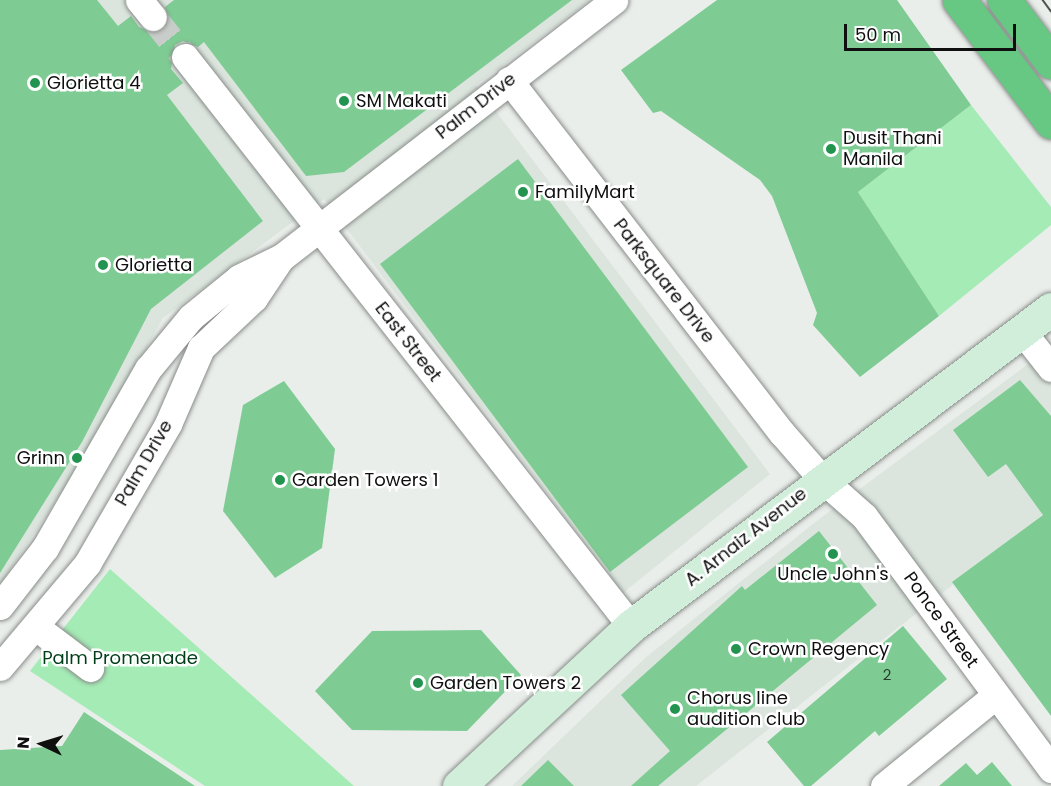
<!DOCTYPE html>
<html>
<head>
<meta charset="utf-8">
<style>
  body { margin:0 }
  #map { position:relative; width:1051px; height:786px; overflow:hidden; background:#eaeeeb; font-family:Poppins,sans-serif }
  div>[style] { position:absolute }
  .built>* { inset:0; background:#dbe5dd }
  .green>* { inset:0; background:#a4ebb5 }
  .building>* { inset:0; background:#7ecc93 }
  .street-tunnel>* { height:27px; margin-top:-13.5px; transform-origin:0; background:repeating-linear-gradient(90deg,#c9cdca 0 27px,transparent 0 41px) }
  .roads { filter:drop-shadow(0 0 2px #898d8a) drop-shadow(0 0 2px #898d8a) }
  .street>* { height:27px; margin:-13.5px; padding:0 13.5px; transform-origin:13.5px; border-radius:13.5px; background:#fff }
  .secondary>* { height:33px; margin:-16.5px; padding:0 16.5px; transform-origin:16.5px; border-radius:16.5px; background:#d1eeda }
  .highway>* { height:33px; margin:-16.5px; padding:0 16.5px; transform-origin:16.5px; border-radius:16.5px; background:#66c883 }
  .tram>* { height:1.5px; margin:-0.75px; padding:0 0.75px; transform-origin:0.75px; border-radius:0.75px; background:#515351 }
  .dots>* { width:16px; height:16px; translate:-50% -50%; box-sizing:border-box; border:3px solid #fff; border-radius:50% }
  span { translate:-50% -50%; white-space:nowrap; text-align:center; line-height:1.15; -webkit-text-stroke:5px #fff; paint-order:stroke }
  .number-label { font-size:15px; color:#2a3e2f }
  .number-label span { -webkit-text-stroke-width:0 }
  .poi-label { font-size:18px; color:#0e0f0e }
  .left { translate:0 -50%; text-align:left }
  .right { translate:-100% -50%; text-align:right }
  .street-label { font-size:18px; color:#0e0f0e }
  .park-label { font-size:18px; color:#003e1a }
  .north { position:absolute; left:12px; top:714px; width:60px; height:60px; -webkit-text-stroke:4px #fff; paint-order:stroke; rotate:274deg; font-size:16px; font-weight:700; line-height:24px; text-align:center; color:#0e0f0e }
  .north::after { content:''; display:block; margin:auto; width:21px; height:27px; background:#0e0f0e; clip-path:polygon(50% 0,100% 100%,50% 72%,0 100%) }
  .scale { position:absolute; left:844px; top:24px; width:172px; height:27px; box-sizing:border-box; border:3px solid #0e0f0e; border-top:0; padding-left:8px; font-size:18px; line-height:21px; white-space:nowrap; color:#0e0f0e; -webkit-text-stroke:4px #fff; paint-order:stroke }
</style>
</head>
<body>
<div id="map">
  <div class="built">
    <i style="clip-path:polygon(0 0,590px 0,476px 85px,770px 474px,623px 593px,324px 199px,163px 318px,91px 448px,0 585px)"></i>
    <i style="clip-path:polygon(1051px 347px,1051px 508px,696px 786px,512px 786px,645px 658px,818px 520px)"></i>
  </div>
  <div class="green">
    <i style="clip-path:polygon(971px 105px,1051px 207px,1051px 225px,939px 316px,858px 192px)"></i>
    <i style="clip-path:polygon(110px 569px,354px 786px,205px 786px,30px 671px)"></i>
  </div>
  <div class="building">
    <i style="clip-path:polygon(0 0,97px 0,118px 26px,131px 16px,139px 27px,155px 33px,167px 23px,165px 7px,174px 0,572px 0,344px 172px,306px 176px,204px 42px,198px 47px,183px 41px,175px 45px,171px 69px,183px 83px,167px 95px,263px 221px,151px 309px,82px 442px,0 573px)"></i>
    <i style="clip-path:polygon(717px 0,897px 0,971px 105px,858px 192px,939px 316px,860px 377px,813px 325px,817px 313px,772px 196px,760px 180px,661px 111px,653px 113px,621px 70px)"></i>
    <i style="clip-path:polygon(518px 159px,748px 467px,610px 572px,380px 264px)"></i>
    <i style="clip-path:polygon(1020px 380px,1051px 416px,1051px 716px,952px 582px,1043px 515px,1006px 464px,988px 477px,953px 430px)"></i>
    <i style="clip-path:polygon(284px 381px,335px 449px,322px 548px,275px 578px,223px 511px,243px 405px)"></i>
    <i style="clip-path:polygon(819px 531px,877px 605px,658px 786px,631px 786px,670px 751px,621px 695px,742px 586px,745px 590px)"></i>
    <i style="clip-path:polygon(903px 626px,947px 679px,879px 736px,875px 731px,811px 786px,804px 786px,767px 742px)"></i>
    <i style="clip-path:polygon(481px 630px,521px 675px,467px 731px,352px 730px,315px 691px,372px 631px)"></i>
    <i style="clip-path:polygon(84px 712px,195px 786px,0 786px,0 750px,62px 746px)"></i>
    <i style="clip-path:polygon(548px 760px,574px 786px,521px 786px)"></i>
    <i style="clip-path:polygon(992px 762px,1012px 786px,939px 786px,966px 763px,977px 775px)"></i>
  </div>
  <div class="street-tunnel">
    <i style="left:153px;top:17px;width:51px;rotate:51.3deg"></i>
  </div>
  <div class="roads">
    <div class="street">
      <i style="left:139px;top:0;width:22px;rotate:51deg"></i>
      <i style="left:185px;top:57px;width:723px;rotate:51.91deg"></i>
      <i style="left:509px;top:80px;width:446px;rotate:52.3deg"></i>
      <i style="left:782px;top:433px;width:61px;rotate:49deg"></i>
      <i style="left:822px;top:479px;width:56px;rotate:41.4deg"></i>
      <i style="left:864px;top:516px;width:315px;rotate:53.5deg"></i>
      <i style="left:1022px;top:331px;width:47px;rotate:51.9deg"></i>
      <i style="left:0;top:606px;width:73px;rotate:-52.2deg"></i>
      <i style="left:45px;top:548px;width:207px;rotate:-60.1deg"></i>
      <i style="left:148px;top:369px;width:67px;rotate:-50.4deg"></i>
      <i style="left:191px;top:317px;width:62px;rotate:-39.1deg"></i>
      <i style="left:239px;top:278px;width:48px;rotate:-26deg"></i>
      <i style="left:282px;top:257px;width:420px;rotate:-37.7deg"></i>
      <i style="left:36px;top:627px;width:68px;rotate:37.2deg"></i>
      <i style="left:0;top:667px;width:135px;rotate:-49.8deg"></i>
      <i style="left:87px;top:564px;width:162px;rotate:-59.9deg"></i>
      <i style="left:168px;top:424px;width:83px;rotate:-66.5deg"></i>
      <i style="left:201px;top:348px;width:73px;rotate:-43.3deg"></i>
      <i style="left:254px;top:298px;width:47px;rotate:-56.3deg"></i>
      <i style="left:884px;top:786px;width:144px;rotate:-39.1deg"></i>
    </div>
    <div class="secondary">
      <i style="left:459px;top:786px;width:235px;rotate:-42.9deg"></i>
      <i style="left:631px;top:626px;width:526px;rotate:-37.04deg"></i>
    </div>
    <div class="highway">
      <i style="left:959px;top:0;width:153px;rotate:53deg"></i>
      <i style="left:1004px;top:0;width:78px;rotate:52.8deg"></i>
    </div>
  </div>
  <div class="tram">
    <i style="left:1043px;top:0;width:14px;rotate:54deg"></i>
  </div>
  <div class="dots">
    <i style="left:35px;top:83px;background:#22944f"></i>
    <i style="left:344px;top:101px;background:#22944f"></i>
    <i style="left:831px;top:149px;background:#22944f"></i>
    <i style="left:523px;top:192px;background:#22944f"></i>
    <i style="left:103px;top:265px;background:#22944f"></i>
    <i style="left:77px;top:458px;background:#22944f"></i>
    <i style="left:280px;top:480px;background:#22944f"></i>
    <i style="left:833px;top:554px;background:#22944f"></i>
    <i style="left:736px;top:649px;background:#22944f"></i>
    <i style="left:418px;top:683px;background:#22944f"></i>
    <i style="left:675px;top:709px;background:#22944f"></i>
  </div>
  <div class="number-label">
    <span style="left:887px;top:675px">2</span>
  </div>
  <div class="poi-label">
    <span class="left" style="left:47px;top:83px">Glorietta 4</span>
    <span class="left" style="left:356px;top:101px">SM Makati</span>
    <span class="left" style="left:843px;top:149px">Dusit Thani<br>Manila</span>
    <span class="left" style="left:535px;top:192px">FamilyMart</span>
    <span class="left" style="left:115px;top:265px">Glorietta</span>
    <span class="right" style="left:65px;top:458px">Grinn</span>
    <span class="left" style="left:292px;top:480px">Garden Towers 1</span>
    <span style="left:833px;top:574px">Uncle John's</span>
    <span class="left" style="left:748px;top:649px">Crown Regency</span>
    <span class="left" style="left:430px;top:683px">Garden Towers 2</span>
    <span class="left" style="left:687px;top:709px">Chorus line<br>audition club</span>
  </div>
  <div class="street-label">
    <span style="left:476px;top:106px;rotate:-38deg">Palm Drive</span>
    <span style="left:664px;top:281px;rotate:52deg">Parksquare Drive</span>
    <span style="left:408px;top:342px;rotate:52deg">East Street</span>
    <span style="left:144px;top:463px;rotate:-60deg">Palm Drive</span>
    <span style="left:746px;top:537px;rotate:-38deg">A. Arnaiz Avenue</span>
    <span style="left:941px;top:620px;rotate:54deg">Ponce Street</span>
  </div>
  <div class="park-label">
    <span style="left:120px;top:658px">Palm Promenade</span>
  </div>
  <div class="north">N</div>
  <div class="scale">50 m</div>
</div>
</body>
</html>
